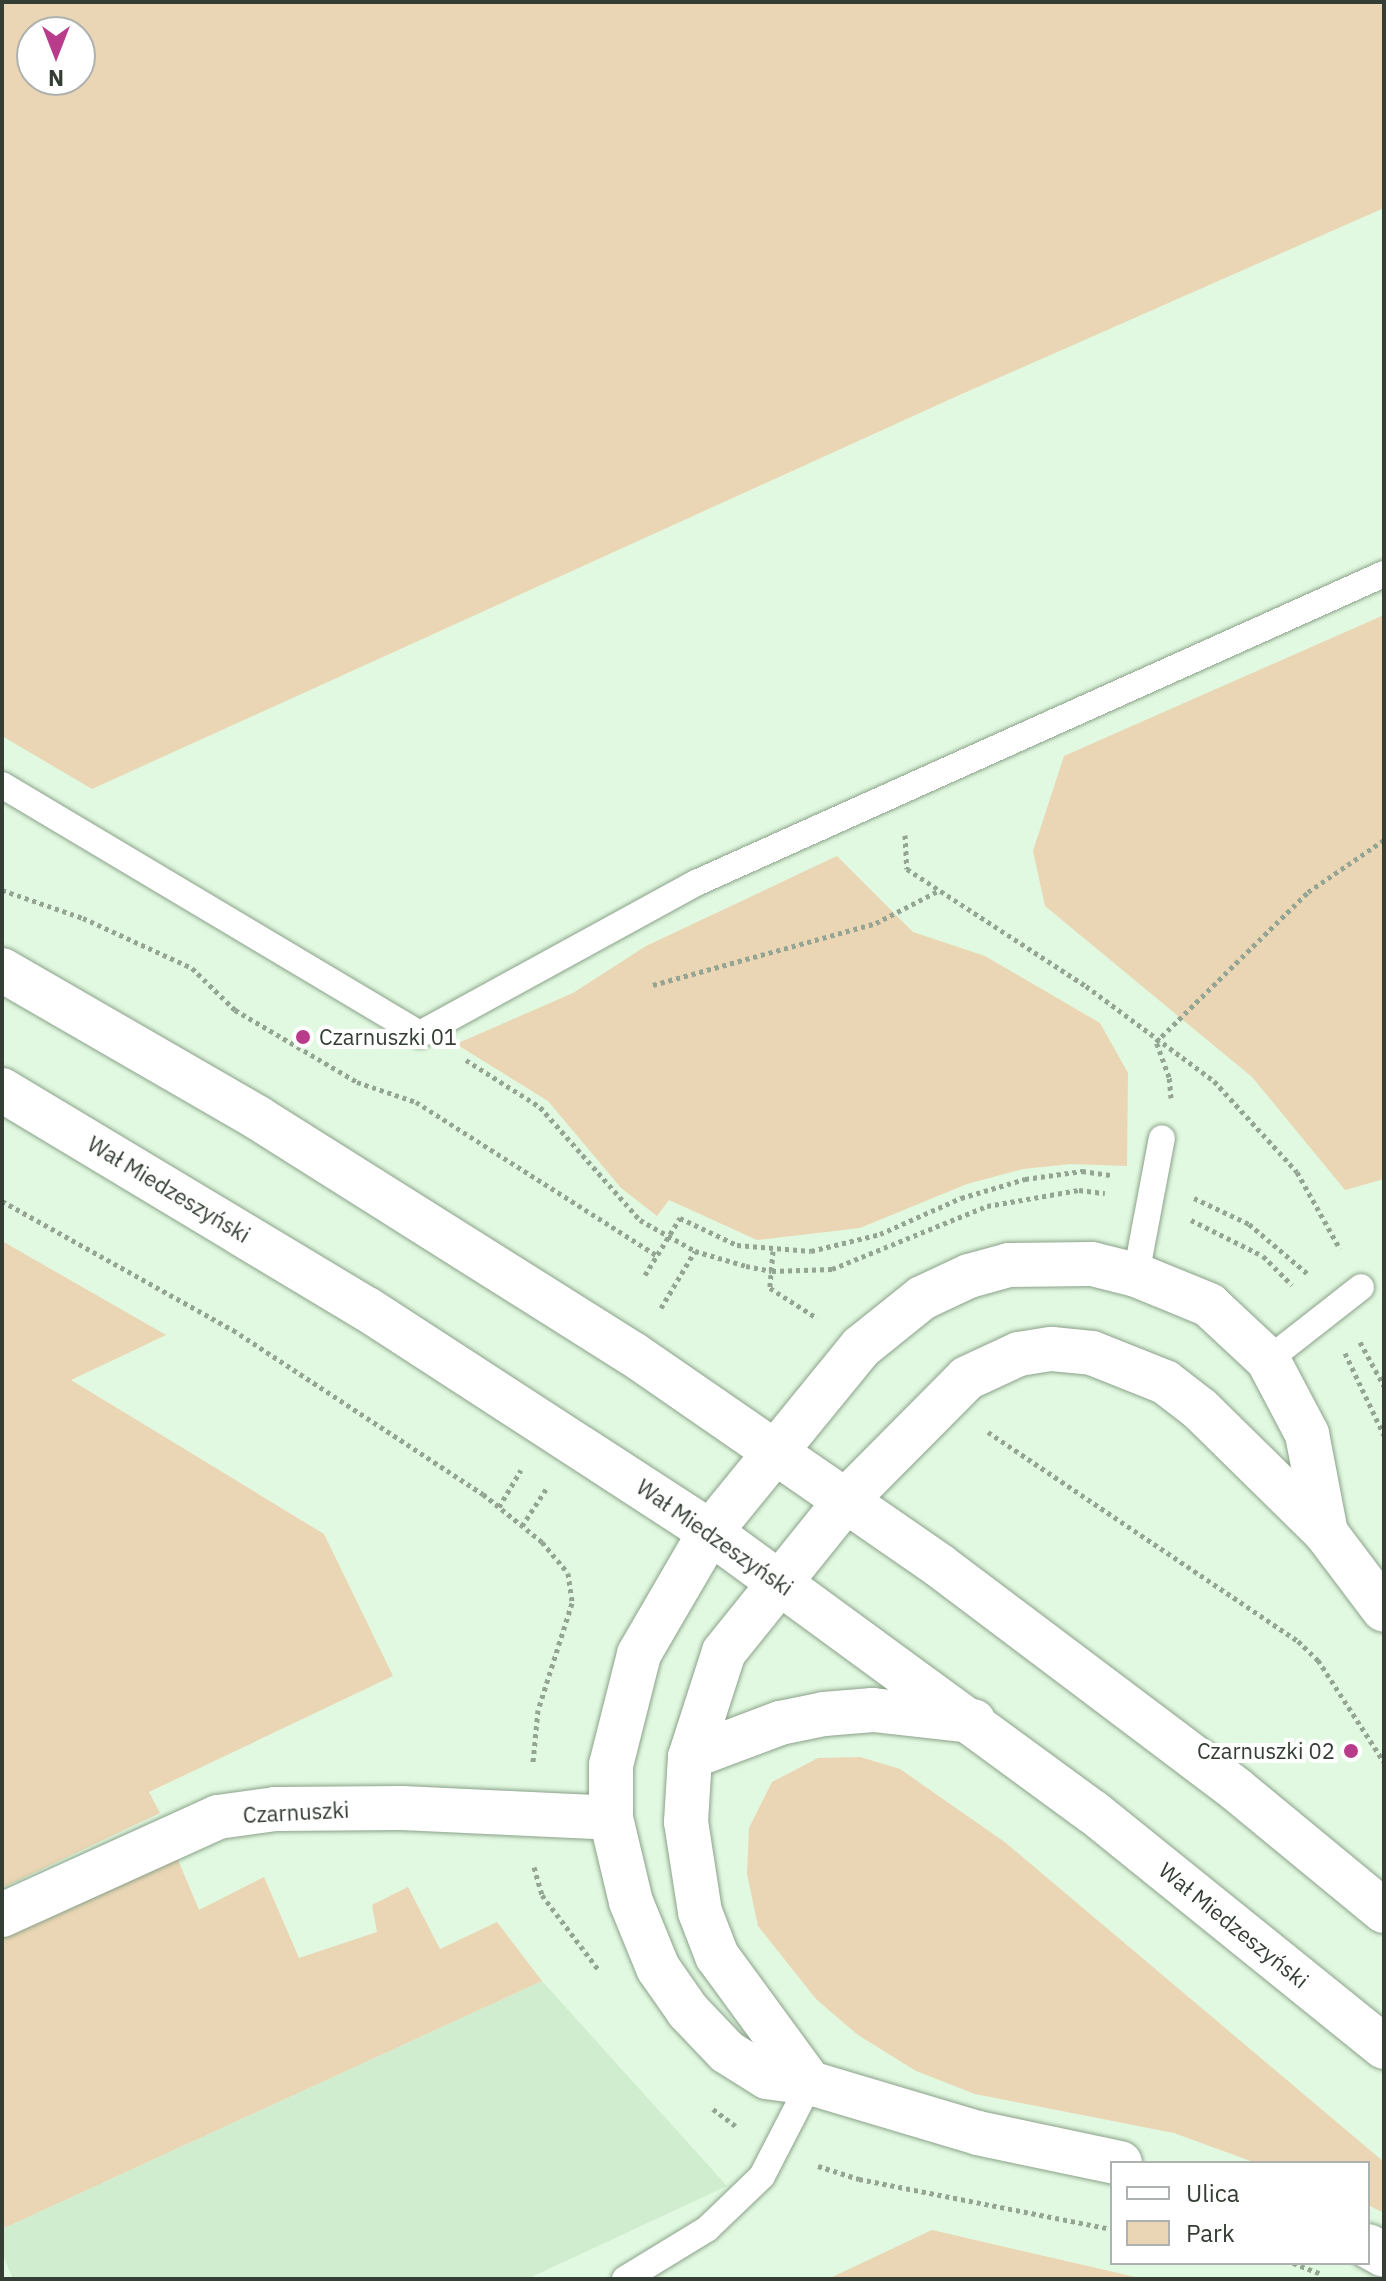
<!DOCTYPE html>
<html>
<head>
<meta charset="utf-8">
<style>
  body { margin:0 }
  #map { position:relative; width:1386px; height:2281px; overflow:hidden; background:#e1f9e0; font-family:"IBM Plex Sans",sans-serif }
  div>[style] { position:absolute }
  .built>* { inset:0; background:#d0edcf }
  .green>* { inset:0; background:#ead6b4 }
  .path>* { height:5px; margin-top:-2.5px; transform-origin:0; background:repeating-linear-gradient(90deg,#94a593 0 4px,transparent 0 8px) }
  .roads { filter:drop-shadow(0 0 2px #8ba18a) drop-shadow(0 0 2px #8ba18a) }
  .lane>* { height:26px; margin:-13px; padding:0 13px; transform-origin:13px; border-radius:13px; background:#fff }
  .street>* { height:44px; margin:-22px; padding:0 22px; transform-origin:22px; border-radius:22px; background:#fff }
  .secondary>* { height:44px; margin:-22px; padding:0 22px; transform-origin:22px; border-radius:22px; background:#fff }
  .dots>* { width:22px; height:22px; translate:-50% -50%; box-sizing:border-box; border:4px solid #fff; border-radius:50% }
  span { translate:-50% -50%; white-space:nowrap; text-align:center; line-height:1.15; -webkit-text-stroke:8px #fff; paint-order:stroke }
  .poi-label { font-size:22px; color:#343e34 }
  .left { translate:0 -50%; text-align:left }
  .right { translate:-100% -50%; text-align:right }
  .street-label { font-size:22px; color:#343e34 }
  .frame { position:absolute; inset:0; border:4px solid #343e34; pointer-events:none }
  .legend { position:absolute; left:1110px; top:2161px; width:260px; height:104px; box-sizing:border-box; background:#fff; border:2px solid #aeb2ae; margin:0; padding:10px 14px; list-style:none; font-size:24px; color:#343e34 }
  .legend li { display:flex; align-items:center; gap:16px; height:40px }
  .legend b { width:40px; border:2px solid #aeb2ae }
  .north { position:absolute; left:16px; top:16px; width:80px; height:80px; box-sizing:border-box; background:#fff; border:2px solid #aeb2ae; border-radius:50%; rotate:180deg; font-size:22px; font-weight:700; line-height:32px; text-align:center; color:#343e34 }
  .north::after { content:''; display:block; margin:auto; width:28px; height:36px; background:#b93c8a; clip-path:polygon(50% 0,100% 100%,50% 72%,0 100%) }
</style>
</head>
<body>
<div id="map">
  <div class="built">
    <i style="clip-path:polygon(542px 1981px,727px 2186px,527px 2279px,13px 2279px,2px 2253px,2px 2229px)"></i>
  </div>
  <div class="green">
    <i style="clip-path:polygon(evenodd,2px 2px,1384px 2px,1384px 208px,955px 397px,92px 789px,2px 736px,2px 2px,32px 32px,80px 32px,80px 80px,32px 80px,32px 32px)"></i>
    <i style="clip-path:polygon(1384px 615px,1384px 1179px,1345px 1190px,1252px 1077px,1045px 906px,1033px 851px,1064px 756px)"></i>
    <i style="clip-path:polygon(837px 856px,913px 932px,985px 956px,1100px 1023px,1128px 1073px,1127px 1166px,1071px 1164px,1023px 1169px,967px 1184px,860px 1228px,757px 1240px,669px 1200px,657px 1216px,621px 1188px,548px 1101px,456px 1044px,573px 993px,646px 946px)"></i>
    <i style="clip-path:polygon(2px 1241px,166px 1335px,71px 1380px,324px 1534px,393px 1676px,149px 1792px,160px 1813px,2px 1888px)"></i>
    <i style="clip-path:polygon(860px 1757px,900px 1769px,1006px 1843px,1384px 2162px,1384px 2213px,1368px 2205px,1368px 2163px,1256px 2163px,1174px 2133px,975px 2094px,916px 2071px,858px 2035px,816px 1999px,758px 1926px,747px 1874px,749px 1828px,772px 1782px,818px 1758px)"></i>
    <i style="clip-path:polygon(176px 1855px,199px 1910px,264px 1877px,299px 1958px,377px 1932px,372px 1905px,408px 1887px,440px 1949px,497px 1922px,542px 1981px,2px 2229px,2px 1936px)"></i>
    <i style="clip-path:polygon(932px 2230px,1144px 2279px,828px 2279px)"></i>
  </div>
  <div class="path">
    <i style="left:905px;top:835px;width:34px;rotate:87deg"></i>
    <i style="left:907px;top:869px;width:214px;rotate:33.2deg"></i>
    <i style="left:1086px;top:986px;width:159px;rotate:36.6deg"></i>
    <i style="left:1214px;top:1081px;width:123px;rotate:47.6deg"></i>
    <i style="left:1297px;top:1172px;width:88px;rotate:60.8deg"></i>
    <i style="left:2px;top:890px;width:86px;rotate:19.1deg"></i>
    <i style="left:83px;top:918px;width:120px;rotate:24.6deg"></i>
    <i style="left:192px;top:968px;width:60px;rotate:44.3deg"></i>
    <i style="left:235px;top:1010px;width:142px;rotate:30.5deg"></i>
    <i style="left:357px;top:1082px;width:62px;rotate:18.7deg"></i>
    <i style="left:416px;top:1102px;width:285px;rotate:32.5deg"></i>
    <i style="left:653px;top:985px;width:231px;rotate:-15.5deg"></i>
    <i style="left:876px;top:923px;width:70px;rotate:-27.3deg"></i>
    <i style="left:466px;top:1060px;width:88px;rotate:32.4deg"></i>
    <i style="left:540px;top:1107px;width:151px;rotate:48.5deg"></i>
    <i style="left:640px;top:1220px;width:63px;rotate:29.4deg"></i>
    <i style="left:695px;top:1251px;width:53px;rotate:16.4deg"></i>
    <i style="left:746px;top:1266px;width:26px;rotate:11deg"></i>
    <i style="left:772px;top:1271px;width:60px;rotate:-1.9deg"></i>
    <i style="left:832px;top:1269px;width:167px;rotate:-22.1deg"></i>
    <i style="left:987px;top:1206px;width:93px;rotate:-9.9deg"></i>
    <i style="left:1079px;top:1190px;width:26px;rotate:7deg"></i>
    <i style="left:1171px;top:1098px;width:21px;rotate:-95deg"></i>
    <i style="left:1169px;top:1077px;width:37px;rotate:-110deg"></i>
    <i style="left:1156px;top:1042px;width:214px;rotate:-44.6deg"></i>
    <i style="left:1308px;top:892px;width:92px;rotate:-34.4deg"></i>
    <i style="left:1194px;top:1198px;width:61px;rotate:25.3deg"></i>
    <i style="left:1249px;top:1224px;width:77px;rotate:40.3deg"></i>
    <i style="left:2px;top:1201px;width:265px;rotate:29.2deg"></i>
    <i style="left:233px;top:1330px;width:299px;rotate:33.3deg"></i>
    <i style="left:483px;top:1494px;width:76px;rotate:39.1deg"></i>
    <i style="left:542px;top:1542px;width:40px;rotate:50deg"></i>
    <i style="left:568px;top:1573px;width:30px;rotate:82deg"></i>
    <i style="left:572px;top:1603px;width:112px;rotate:107.6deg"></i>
    <i style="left:538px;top:1710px;width:52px;rotate:95.5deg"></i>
    <i style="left:1191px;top:1220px;width:80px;rotate:26.6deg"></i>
    <i style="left:1263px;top:1256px;width:41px;rotate:45deg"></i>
    <i style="left:773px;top:1251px;width:37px;rotate:95deg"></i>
    <i style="left:770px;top:1288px;width:56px;rotate:32.6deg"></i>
    <i style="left:645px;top:1275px;width:67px;rotate:-58.4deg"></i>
    <i style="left:680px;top:1218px;width:63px;rotate:25.3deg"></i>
    <i style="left:737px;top:1245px;width:74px;rotate:4.6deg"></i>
    <i style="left:811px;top:1251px;width:71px;rotate:-13.8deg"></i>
    <i style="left:880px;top:1234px;width:89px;rotate:-24deg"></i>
    <i style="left:961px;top:1198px;width:67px;rotate:-16.5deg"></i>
    <i style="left:1025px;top:1179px;width:58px;rotate:-8deg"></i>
    <i style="left:1082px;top:1171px;width:30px;rotate:8deg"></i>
    <i style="left:661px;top:1308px;width:66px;rotate:-59.2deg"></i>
    <i style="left:1360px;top:1342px;width:50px;rotate:61.4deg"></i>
    <i style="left:1345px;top:1353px;width:91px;rotate:64.6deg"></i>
    <i style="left:988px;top:1432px;width:374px;rotate:34deg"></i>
    <i style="left:1298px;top:1641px;width:28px;rotate:44deg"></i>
    <i style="left:1318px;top:1660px;width:121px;rotate:57.1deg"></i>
    <i style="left:499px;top:1507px;width:43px;rotate:-59.3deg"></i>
    <i style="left:522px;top:1526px;width:44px;rotate:-57deg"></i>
    <i style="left:534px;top:1867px;width:29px;rotate:74deg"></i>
    <i style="left:542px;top:1895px;width:93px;rotate:52.9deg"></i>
    <i style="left:713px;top:2109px;width:30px;rotate:37deg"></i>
    <i style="left:818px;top:2166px;width:43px;rotate:17.6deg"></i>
    <i style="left:859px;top:2179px;width:258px;rotate:11.2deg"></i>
    <i style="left:1293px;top:2263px;width:31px;rotate:21deg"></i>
  </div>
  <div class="roads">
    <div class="lane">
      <i style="left:2px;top:785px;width:487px;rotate:30.8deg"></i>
      <i style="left:420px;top:1034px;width:315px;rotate:-28.7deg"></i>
      <i style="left:696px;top:883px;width:754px;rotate:-24.19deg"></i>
      <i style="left:1136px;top:1275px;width:139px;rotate:-79.3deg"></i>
      <i style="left:1268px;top:1360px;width:118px;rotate:-38.1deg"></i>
      <i style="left:625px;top:2279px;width:96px;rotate:-31.4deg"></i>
      <i style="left:707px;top:2229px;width:76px;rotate:-43.9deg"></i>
      <i style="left:762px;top:2176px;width:105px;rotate:-62.7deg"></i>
    </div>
    <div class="street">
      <i style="left:690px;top:1757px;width:96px;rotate:-20.7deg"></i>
      <i style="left:780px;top:1723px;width:45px;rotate:-11.6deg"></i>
      <i style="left:824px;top:1714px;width:49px;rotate:-4.7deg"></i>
      <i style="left:873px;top:1710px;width:101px;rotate:6.3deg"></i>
      <i style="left:2px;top:1915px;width:237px;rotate:-24.4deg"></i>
      <i style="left:218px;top:1817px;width:58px;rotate:-8deg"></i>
      <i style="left:275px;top:1809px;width:127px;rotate:-0.5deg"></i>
      <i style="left:402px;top:1808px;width:209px;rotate:2.7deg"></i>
      <i style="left:810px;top:2083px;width:157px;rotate:-126.2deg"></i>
      <i style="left:717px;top:1956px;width:47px;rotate:-111.1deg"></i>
      <i style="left:700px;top:1912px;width:91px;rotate:-98.8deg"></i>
      <i style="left:686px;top:1822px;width:65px;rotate:-86.5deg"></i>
      <i style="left:690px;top:1757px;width:110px;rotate:-72.1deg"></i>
      <i style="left:724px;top:1652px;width:196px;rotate:-51.2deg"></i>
      <i style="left:847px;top:1499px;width:170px;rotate:-45.2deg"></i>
      <i style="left:967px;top:1378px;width:57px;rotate:-24.8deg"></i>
      <i style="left:1019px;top:1354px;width:33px;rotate:-9deg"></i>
      <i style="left:1052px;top:1349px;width:40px;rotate:5.7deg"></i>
      <i style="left:1092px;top:1353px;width:79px;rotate:21.7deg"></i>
      <i style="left:1165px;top:1382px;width:44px;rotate:37.6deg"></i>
      <i style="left:1200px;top:1409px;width:177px;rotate:44.5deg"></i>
      <i style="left:1326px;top:1533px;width:96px;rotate:53deg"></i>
      <i style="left:1120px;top:2163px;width:145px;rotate:-168.1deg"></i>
      <i style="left:978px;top:2133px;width:175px;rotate:-163.4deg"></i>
      <i style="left:810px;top:2083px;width:43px;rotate:-172.1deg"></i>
      <i style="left:767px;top:2077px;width:47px;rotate:-148deg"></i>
      <i style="left:727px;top:2052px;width:57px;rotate:-133.6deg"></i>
      <i style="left:688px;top:2011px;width:52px;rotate:-124.9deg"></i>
      <i style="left:658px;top:1968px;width:71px;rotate:-112.2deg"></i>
      <i style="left:631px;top:1902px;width:86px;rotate:-103.4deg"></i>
      <i style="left:611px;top:1818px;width:53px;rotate:-90deg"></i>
      <i style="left:611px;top:1765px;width:114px;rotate:-75.8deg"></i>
      <i style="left:639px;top:1654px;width:141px;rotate:-59.8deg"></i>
      <i style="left:710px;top:1532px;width:239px;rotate:-50.8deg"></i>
      <i style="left:861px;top:1347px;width:78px;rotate:-38.8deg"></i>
      <i style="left:922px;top:1298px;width:52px;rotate:-25.1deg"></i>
      <i style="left:969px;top:1276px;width:41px;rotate:-15.4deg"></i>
      <i style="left:1009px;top:1265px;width:83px;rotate:-0.7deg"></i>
      <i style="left:1092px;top:1264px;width:45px;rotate:14deg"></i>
      <i style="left:1136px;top:1275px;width:79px;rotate:22.3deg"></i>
      <i style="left:1209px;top:1305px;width:81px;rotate:43deg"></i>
      <i style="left:1268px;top:1360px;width:84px;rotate:62.2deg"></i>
      <i style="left:1307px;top:1434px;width:101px;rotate:79.1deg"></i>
      <i style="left:1368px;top:2246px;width:18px;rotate:29deg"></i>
    </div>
    <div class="secondary">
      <i style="left:2px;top:970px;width:296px;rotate:30deg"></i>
      <i style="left:258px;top:1118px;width:443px;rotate:32.2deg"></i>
      <i style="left:633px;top:1354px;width:373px;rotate:34.6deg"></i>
      <i style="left:940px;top:1566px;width:372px;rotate:37deg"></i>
      <i style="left:1237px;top:1790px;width:190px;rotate:39.5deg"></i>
      <i style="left:2px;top:1090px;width:426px;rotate:31deg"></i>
      <i style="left:367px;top:1309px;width:409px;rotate:33deg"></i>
      <i style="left:710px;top:1532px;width:474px;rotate:36.2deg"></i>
      <i style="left:1093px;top:1812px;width:374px;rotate:38.9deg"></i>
    </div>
  </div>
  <div class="dots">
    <i style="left:303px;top:1037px;background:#b93c8a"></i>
    <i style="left:1351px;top:1751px;background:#b93c8a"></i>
  </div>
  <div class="poi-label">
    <span class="left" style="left:319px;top:1037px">Czarnuszki 01</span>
    <span class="right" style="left:1335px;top:1751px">Czarnuszki 02</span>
  </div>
  <div class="street-label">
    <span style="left:169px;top:1189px;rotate:31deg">Wał Miedzeszyński</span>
    <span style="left:715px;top:1537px;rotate:35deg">Wał Miedzeszyński</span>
    <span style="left:296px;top:1812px;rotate:-3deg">Czarnuszki</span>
    <span style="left:1234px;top:1925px;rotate:39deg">Wał Miedzeszyński</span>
  </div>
  <div class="frame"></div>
  <ul class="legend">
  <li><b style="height:10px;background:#fff"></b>Ulica</li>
  <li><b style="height:22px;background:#ead6b4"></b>Park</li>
  </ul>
  <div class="north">N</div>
</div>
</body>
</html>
